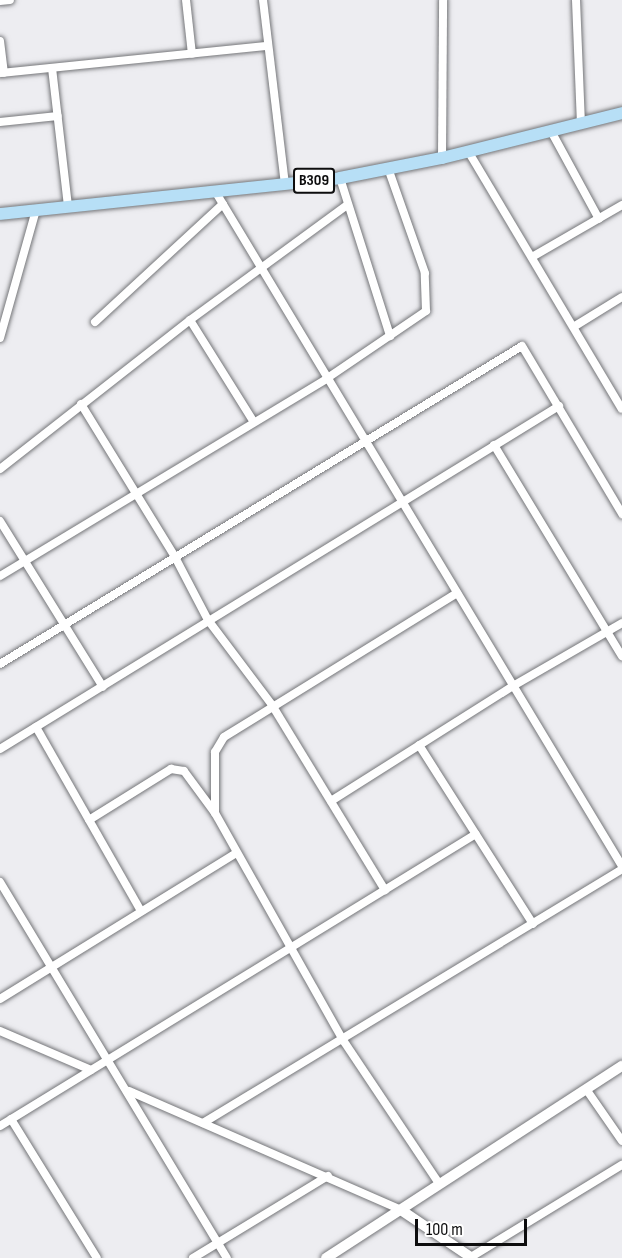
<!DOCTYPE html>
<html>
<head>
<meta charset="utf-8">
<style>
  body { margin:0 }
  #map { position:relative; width:622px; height:1258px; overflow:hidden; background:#ededf1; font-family:"Sofia Sans Condensed",sans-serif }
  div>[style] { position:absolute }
  .roads { filter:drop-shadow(0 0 2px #757679) drop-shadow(0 0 2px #757679) }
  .minor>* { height:8px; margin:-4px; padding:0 4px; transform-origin:4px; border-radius:4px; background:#fff }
  .tertiary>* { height:10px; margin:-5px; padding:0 5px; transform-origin:5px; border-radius:5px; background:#fff }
  .secondary>* { height:10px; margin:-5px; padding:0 5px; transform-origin:5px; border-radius:5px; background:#fff }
  .primary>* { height:12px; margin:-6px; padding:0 6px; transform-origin:6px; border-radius:6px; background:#b7dff6 }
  span { translate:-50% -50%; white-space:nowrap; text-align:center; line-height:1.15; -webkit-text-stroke:6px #fff; paint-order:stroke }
  .shield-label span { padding:2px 4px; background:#fff; border:2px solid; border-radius:4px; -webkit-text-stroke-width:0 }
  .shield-label { font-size:16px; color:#0d0d0e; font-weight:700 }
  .scale { position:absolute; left:415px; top:1219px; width:112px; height:27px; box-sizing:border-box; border:3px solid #0d0d0e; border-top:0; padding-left:8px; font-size:18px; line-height:21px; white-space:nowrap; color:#0d0d0e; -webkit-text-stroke:4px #fff; paint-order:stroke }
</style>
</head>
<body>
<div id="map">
  <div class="roads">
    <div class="minor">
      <i style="left:186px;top:0;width:54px;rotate:83.7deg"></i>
      <i style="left:263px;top:0;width:185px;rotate:83.2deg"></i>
      <i style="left:576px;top:0;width:123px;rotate:87.7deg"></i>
      <i style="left:0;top:1px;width:10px;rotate:-6deg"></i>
      <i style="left:0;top:41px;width:32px;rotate:83deg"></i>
      <i style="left:52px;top:68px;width:140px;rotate:83.4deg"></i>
      <i style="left:0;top:73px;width:268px;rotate:-5.8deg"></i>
      <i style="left:0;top:122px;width:58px;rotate:-5.9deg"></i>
      <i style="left:551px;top:131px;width:100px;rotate:61.4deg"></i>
      <i style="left:468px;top:151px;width:300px;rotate:59.2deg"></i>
      <i style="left:442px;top:158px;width:158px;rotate:-89.6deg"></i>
      <i style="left:340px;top:178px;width:166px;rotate:72.4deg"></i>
      <i style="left:215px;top:191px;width:788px;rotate:58.91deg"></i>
      <i style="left:532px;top:257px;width:104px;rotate:-30deg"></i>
      <i style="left:190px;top:320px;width:119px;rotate:58deg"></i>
      <i style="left:95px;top:322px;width:174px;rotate:-42.7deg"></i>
      <i style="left:575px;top:326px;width:55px;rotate:-31.7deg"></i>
      <i style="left:0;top:338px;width:133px;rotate:-74.3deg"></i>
      <i style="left:81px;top:404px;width:180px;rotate:58.4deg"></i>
      <i style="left:175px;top:557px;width:71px;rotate:62.4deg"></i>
      <i style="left:208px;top:620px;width:106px;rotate:53deg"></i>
      <i style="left:272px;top:705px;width:217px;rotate:58.6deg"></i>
      <i style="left:494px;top:445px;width:247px;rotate:58.8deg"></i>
      <i style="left:0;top:469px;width:241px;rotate:-38.1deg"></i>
      <i style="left:190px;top:320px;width:195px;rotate:-36.2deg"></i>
      <i style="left:0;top:521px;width:195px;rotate:58.2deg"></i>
      <i style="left:0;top:576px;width:381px;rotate:-31.1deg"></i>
      <i style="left:326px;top:379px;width:121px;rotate:-34.2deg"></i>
      <i style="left:426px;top:311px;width:38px;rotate:-92deg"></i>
      <i style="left:425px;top:273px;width:111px;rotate:-109.4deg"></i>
      <i style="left:0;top:664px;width:611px;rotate:-31.35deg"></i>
      <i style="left:522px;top:346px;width:196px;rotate:59.2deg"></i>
      <i style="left:36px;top:727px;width:212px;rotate:60.3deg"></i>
      <i style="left:419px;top:745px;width:212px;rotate:57.5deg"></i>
      <i style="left:0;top:749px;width:656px;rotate:-31.53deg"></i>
      <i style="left:331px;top:801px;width:215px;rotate:-32.3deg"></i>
      <i style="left:513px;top:686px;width:126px;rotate:-30deg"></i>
      <i style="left:215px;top:813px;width:61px;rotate:-90deg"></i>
      <i style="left:215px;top:752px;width:17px;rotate:-59deg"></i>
      <i style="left:224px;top:737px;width:274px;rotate:-31.7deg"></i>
      <i style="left:89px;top:820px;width:97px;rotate:-31.9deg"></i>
      <i style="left:171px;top:769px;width:13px;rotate:9deg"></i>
      <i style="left:184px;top:771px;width:52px;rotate:53.6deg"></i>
      <i style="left:215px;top:813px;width:261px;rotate:60.6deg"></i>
      <i style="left:343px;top:1040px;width:171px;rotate:56.2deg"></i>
      <i style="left:0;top:882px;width:439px;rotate:58.9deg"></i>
      <i style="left:0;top:999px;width:278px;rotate:-31.7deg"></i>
      <i style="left:0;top:1031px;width:99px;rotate:23.2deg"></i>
      <i style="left:586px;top:1089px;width:63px;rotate:55.3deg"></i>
      <i style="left:129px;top:1091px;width:297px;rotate:23.6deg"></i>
      <i style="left:11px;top:1119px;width:163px;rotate:58.3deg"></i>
      <i style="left:203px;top:1123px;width:490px;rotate:-31.2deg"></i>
      <i style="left:0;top:1126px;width:558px;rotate:-31.53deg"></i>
      <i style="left:471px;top:1257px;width:177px;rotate:-31.4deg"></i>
      <i style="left:193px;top:1258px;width:158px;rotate:-31.3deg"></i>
    </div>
    <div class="tertiary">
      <i style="left:401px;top:1210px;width:86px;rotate:34.1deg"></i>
    </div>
    <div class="secondary">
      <i style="left:326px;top:1258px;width:353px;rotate:-33deg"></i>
    </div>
    <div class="primary">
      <i style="left:0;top:214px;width:342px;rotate:-6deg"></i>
      <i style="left:340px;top:178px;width:104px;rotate:-11.1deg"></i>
      <i style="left:442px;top:158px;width:186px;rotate:-14deg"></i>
    </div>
  </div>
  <div class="shield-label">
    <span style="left:314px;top:181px">B309</span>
  </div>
  <div class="scale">100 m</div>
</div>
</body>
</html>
